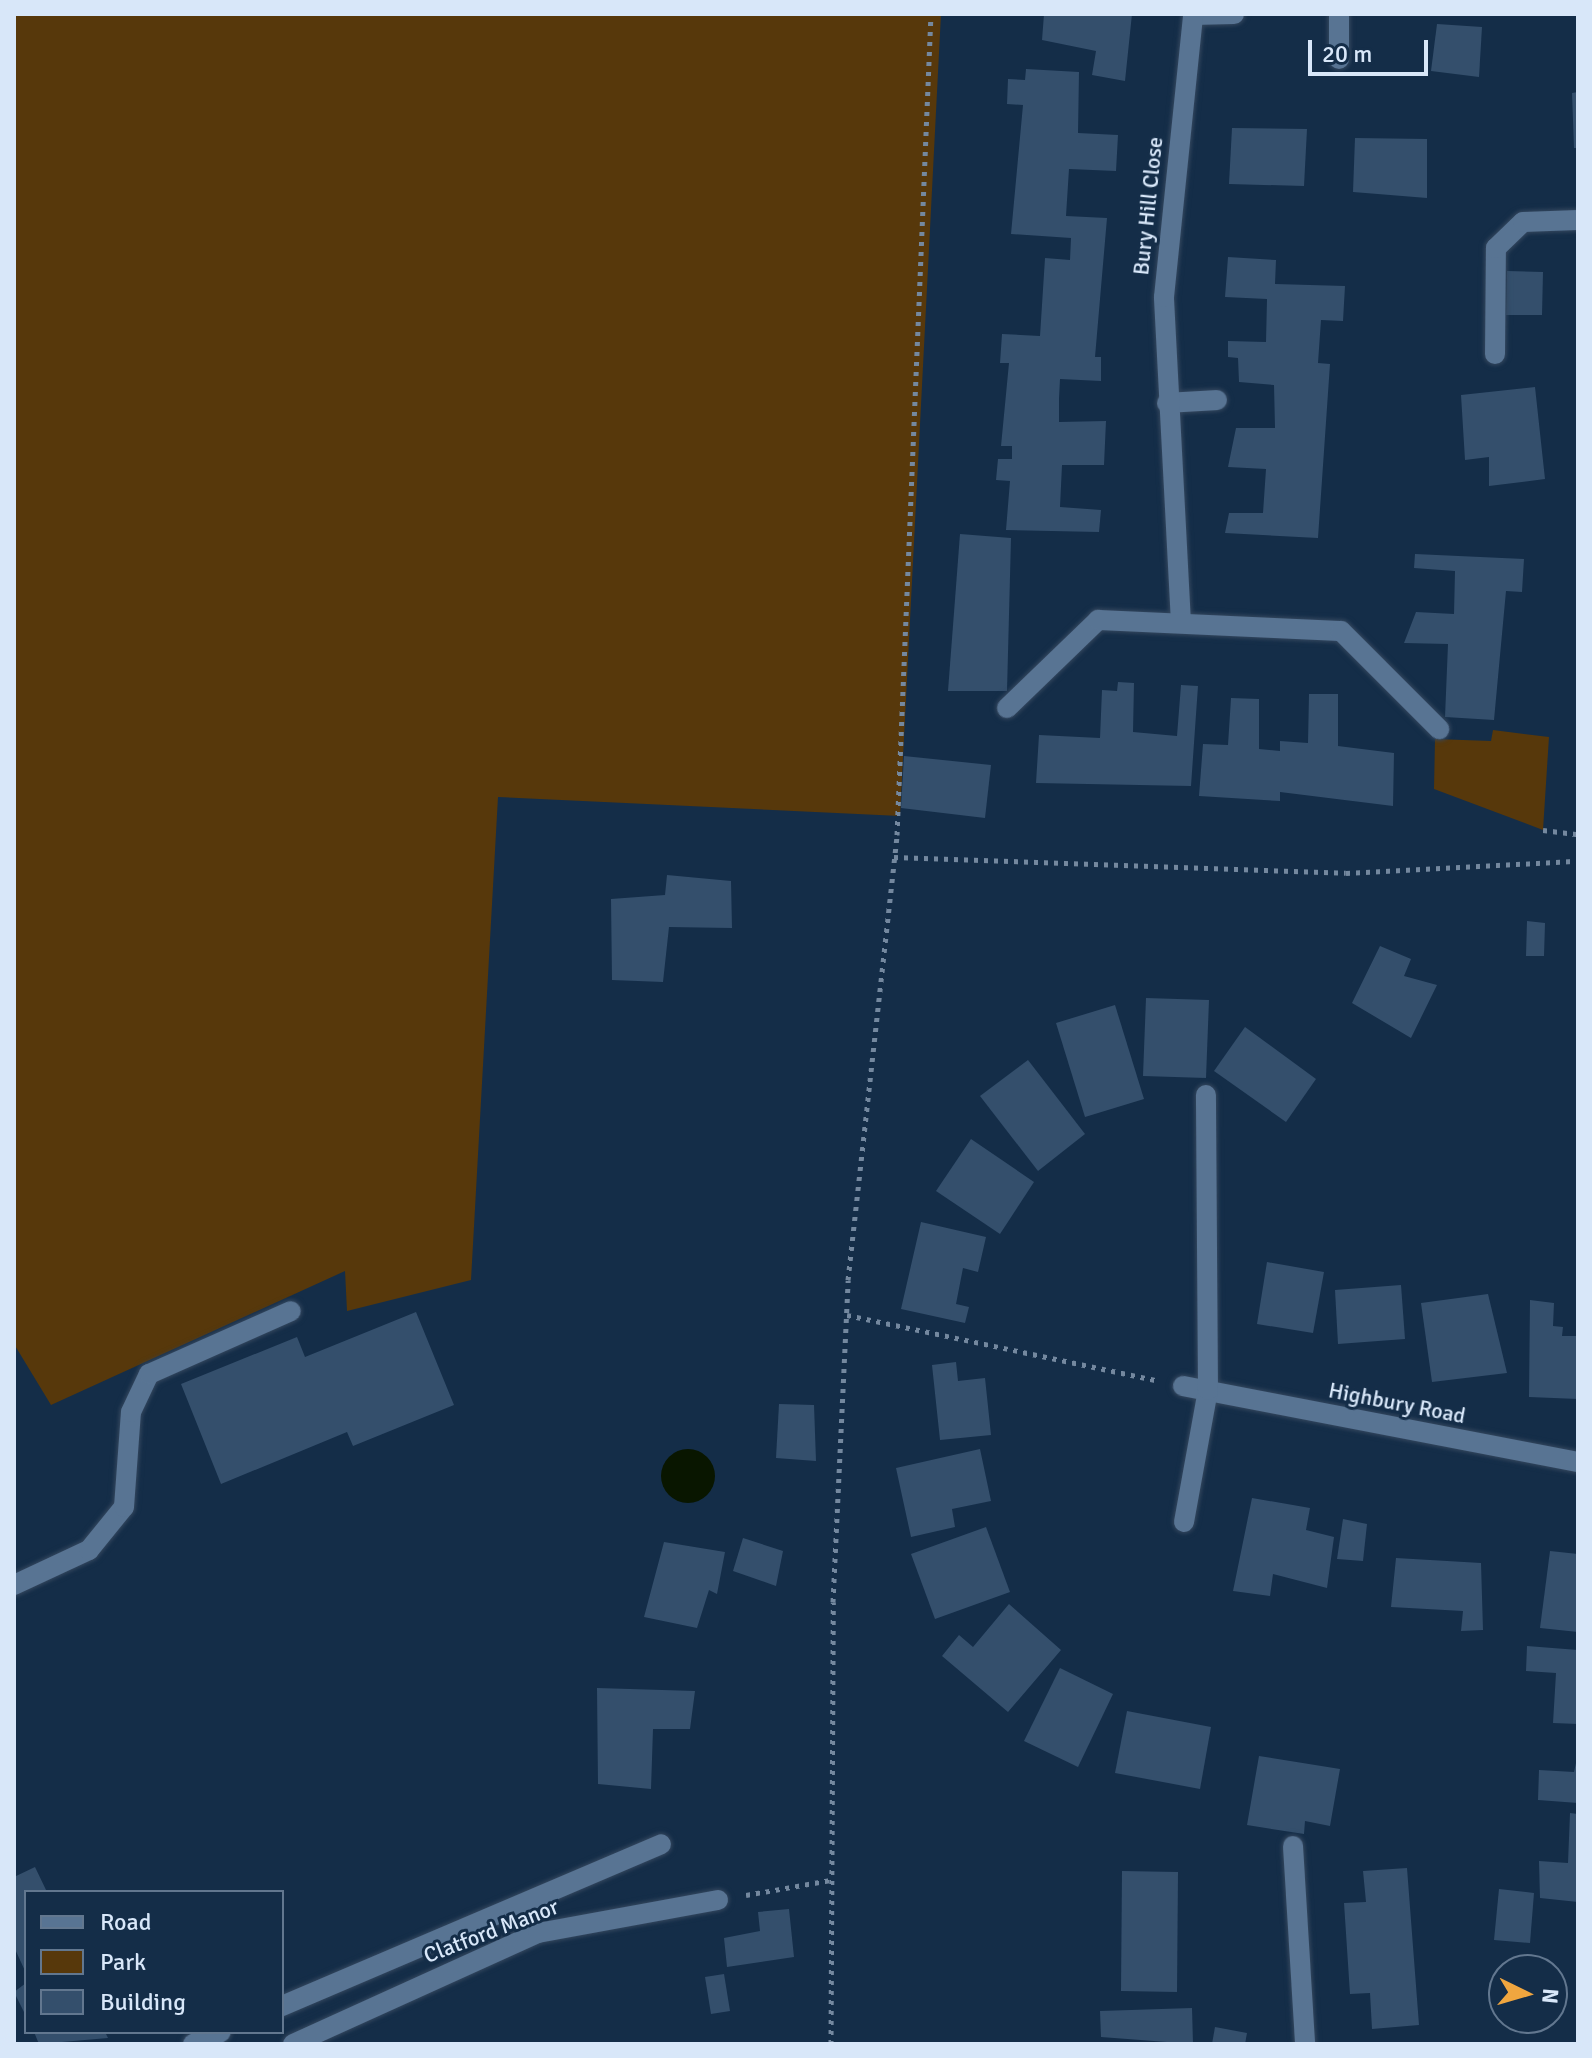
<!DOCTYPE html>
<html>
<head>
<meta charset="utf-8">
<style>
  body { margin:0 }
  #map { position:relative; width:1592px; height:2058px; overflow:hidden; background:#142d48; font-family:Signika,sans-serif }
  div>[style] { position:absolute }
  .green>* { inset:0; background:#57380b }
  .water>* { inset:0; background:#091600 }
  .round { border-radius:50% }
  .building>* { inset:0; background:#344f6c }
  .path>* { height:5px; margin-top:-2.5px; transform-origin:0; background:repeating-linear-gradient(90deg,#74889f 0 4px,transparent 0 10px) }
  .roads { filter:drop-shadow(0 0 2px #34475e) drop-shadow(0 0 2px #34475e) }
  .minor>* { height:20px; margin:-10px; padding:0 10px; transform-origin:10px; border-radius:10px; background:#587493 }
  span { translate:-50% -50%; white-space:nowrap; text-align:center; line-height:1.15; -webkit-text-stroke:6px #142d48; paint-order:stroke }
  .street-label { font-size:22px; color:#d8e7f9 }
  .frame { position:absolute; inset:0; border:16px solid #d8e7f9; pointer-events:none }
  .legend { position:absolute; left:24px; top:1890px; width:260px; height:144px; box-sizing:border-box; background:#142d48; border:2px solid #62778f; margin:0; padding:10px 14px; list-style:none; font-size:24px; color:#d8e7f9 }
  .legend li { display:flex; align-items:center; gap:16px; height:40px }
  .legend b { width:40px; border:2px solid #62778f }
  .north { position:absolute; left:1488px; top:1954px; width:80px; height:80px; box-sizing:border-box; background:#142d48; border:2px solid #62778f; border-radius:50%; rotate:95deg; font-size:22px; font-weight:700; line-height:32px; text-align:center; color:#d8e7f9 }
  .north::after { content:''; display:block; margin:auto; width:28px; height:36px; background:#f0a63f; clip-path:polygon(50% 0,100% 100%,50% 72%,0 100%) }
  .scale { position:absolute; left:1308px; top:40px; width:120px; height:36px; box-sizing:border-box; border:4px solid #d8e7f9; border-top:0; padding-left:10px; font-size:24px; line-height:28px; white-space:nowrap; color:#d8e7f9; -webkit-text-stroke:6px #142d48; paint-order:stroke }
</style>
</head>
<body>
<div id="map">
  <div class="green">
    <i style="clip-path:polygon(14px 14px,941px 14px,900px 816px,498px 797px,471px 1280px,347px 1311px,345px 1271px,51px 1405px,14px 1344px)"></i>
    <i style="clip-path:polygon(1493px 730px,1549px 737px,1543px 830px,1434px 789px,1435px 739px,1491px 741px)"></i>
  </div>
  <div class="water">
    <i class="round" style="left:661px;top:1449px;width:54px;height:54px"></i>
  </div>
  <div class="building">
    <i style="clip-path:polygon(1044px 14px,1132px 14px,1125px 81px,1092px 75px,1096px 51px,1042px 40px)"></i>
    <i style="clip-path:polygon(1437px 24px,1482px 27px,1479px 77px,1431px 71px)"></i>
    <i style="clip-path:polygon(1026px 69px,1079px 72px,1078px 133px,1118px 135px,1116px 171px,1069px 169px,1066px 216px,1107px 218px,1095px 357px,1101px 357px,1101px 381px,1060px 379px,1059px 399px,1059px 422px,1106px 421px,1104px 465px,1062px 465px,1060px 507px,1101px 510px,1099px 532px,1006px 530px,1010px 481px,996px 480px,998px 459px,1012px 459px,1012px 446px,1001px 446px,1009px 363px,1000px 363px,1002px 334px,1040px 336px,1045px 258px,1070px 260px,1071px 238px,1011px 234px,1023px 105px,1007px 104px,1008px 79px,1025px 80px)"></i>
    <i style="clip-path:polygon(1578px 92px,1578px 148px,1574px 148px,1572px 93px)"></i>
    <i style="clip-path:polygon(1232px 128px,1307px 129px,1304px 186px,1229px 184px)"></i>
    <i style="clip-path:polygon(1355px 138px,1427px 139px,1427px 198px,1353px 192px)"></i>
    <i style="clip-path:polygon(1228px 257px,1276px 260px,1275px 284px,1345px 286px,1343px 321px,1321px 320px,1318px 363px,1330px 364px,1318px 538px,1225px 533px,1229px 513px,1263px 513px,1266px 469px,1228px 467px,1236px 428px,1275px 428px,1274px 385px,1239px 382px,1238px 358px,1228px 357px,1228px 341px,1266px 342px,1267px 299px,1225px 297px)"></i>
    <i style="clip-path:polygon(1507px 271px,1543px 272px,1542px 315px,1506px 315px)"></i>
    <i style="clip-path:polygon(1535px 387px,1545px 479px,1489px 486px,1489px 457px,1465px 460px,1461px 395px)"></i>
    <i style="clip-path:polygon(960px 534px,1011px 538px,1007px 691px,948px 691px)"></i>
    <i style="clip-path:polygon(1415px 554px,1524px 559px,1522px 592px,1506px 591px,1494px 720px,1445px 717px,1448px 644px,1404px 643px,1416px 612px,1454px 614px,1455px 571px,1414px 568px)"></i>
    <i style="clip-path:polygon(1118px 682px,1134px 683px,1133px 732px,1177px 736px,1181px 685px,1198px 686px,1191px 786px,1036px 783px,1039px 735px,1100px 738px,1102px 690px,1117px 691px)"></i>
    <i style="clip-path:polygon(1309px 694px,1338px 694px,1338px 746px,1394px 753px,1393px 806px,1280px 792px,1280px 801px,1199px 796px,1203px 744px,1228px 745px,1231px 698px,1259px 699px,1259px 749px,1280px 751px,1280px 741px,1308px 743px)"></i>
    <i style="clip-path:polygon(904px 756px,991px 765px,985px 818px,901px 808px)"></i>
    <i style="clip-path:polygon(667px 875px,731px 881px,732px 928px,669px 927px,663px 982px,612px 980px,611px 899px,665px 895px)"></i>
    <i style="clip-path:polygon(1527px 921px,1545px 923px,1544px 956px,1526px 956px)"></i>
    <i style="clip-path:polygon(1380px 946px,1411px 959px,1404px 976px,1437px 985px,1411px 1038px,1352px 1003px)"></i>
    <i style="clip-path:polygon(1146px 998px,1209px 1000px,1206px 1078px,1143px 1076px)"></i>
    <i style="clip-path:polygon(1115px 1005px,1144px 1099px,1085px 1117px,1056px 1023px)"></i>
    <i style="clip-path:polygon(1245px 1027px,1316px 1079px,1286px 1122px,1214px 1071px)"></i>
    <i style="clip-path:polygon(1028px 1060px,1085px 1134px,1038px 1171px,980px 1096px)"></i>
    <i style="clip-path:polygon(971px 1139px,1034px 1182px,1000px 1234px,936px 1191px)"></i>
    <i style="clip-path:polygon(921px 1222px,986px 1237px,978px 1272px,963px 1268px,956px 1304px,969px 1307px,965px 1323px,901px 1309px)"></i>
    <i style="clip-path:polygon(1267px 1262px,1324px 1272px,1313px 1333px,1257px 1324px)"></i>
    <i style="clip-path:polygon(1401px 1285px,1405px 1339px,1338px 1344px,1335px 1290px)"></i>
    <i style="clip-path:polygon(1488px 1294px,1507px 1373px,1432px 1382px,1421px 1303px)"></i>
    <i style="clip-path:polygon(1530px 1300px,1554px 1303px,1553px 1326px,1563px 1327px,1562px 1336px,1578px 1336px,1578px 1399px,1529px 1397px)"></i>
    <i style="clip-path:polygon(416px 1312px,454px 1405px,353px 1446px,347px 1432px,221px 1484px,181px 1384px,297px 1337px,305px 1357px)"></i>
    <i style="clip-path:polygon(956px 1362px,958px 1381px,985px 1378px,991px 1435px,940px 1440px,932px 1365px)"></i>
    <i style="clip-path:polygon(779px 1404px,814px 1405px,816px 1461px,776px 1458px)"></i>
    <i style="clip-path:polygon(980px 1449px,991px 1501px,952px 1509px,955px 1527px,911px 1537px,896px 1468px)"></i>
    <i style="clip-path:polygon(1252px 1498px,1310px 1508px,1306px 1530px,1334px 1537px,1327px 1588px,1273px 1574px,1270px 1596px,1233px 1591px)"></i>
    <i style="clip-path:polygon(1343px 1519px,1367px 1524px,1363px 1561px,1337px 1559px)"></i>
    <i style="clip-path:polygon(986px 1527px,1010px 1592px,935px 1619px,911px 1554px)"></i>
    <i style="clip-path:polygon(743px 1538px,783px 1551px,776px 1586px,733px 1571px)"></i>
    <i style="clip-path:polygon(664px 1542px,725px 1552px,717px 1594px,709px 1590px,697px 1628px,644px 1617px)"></i>
    <i style="clip-path:polygon(1550px 1551px,1578px 1554px,1578px 1632px,1540px 1628px)"></i>
    <i style="clip-path:polygon(1396px 1558px,1481px 1563px,1483px 1630px,1461px 1631px,1463px 1611px,1391px 1607px)"></i>
    <i style="clip-path:polygon(1009px 1604px,1061px 1650px,1008px 1712px,942px 1656px,959px 1635px,973px 1647px)"></i>
    <i style="clip-path:polygon(1527px 1646px,1578px 1650px,1578px 1724px,1553px 1723px,1556px 1673px,1526px 1671px)"></i>
    <i style="clip-path:polygon(1060px 1668px,1113px 1694px,1078px 1767px,1024px 1741px)"></i>
    <i style="clip-path:polygon(597px 1688px,695px 1691px,690px 1729px,653px 1729px,651px 1789px,598px 1784px)"></i>
    <i style="clip-path:polygon(1127px 1711px,1211px 1727px,1200px 1789px,1115px 1773px)"></i>
    <i style="clip-path:polygon(1578px 1754px,1578px 1803px,1538px 1800px,1539px 1770px,1574px 1772px)"></i>
    <i style="clip-path:polygon(1259px 1756px,1340px 1769px,1330px 1826px,1305px 1821px,1304px 1834px,1247px 1825px)"></i>
    <i style="clip-path:polygon(1570px 1813px,1578px 1814px,1578px 1902px,1540px 1898px,1539px 1861px,1568px 1863px)"></i>
    <i style="clip-path:polygon(35px 1867px,47px 1892px,26px 1892px,26px 1973px,14px 1947px,14px 1877px)"></i>
    <i style="clip-path:polygon(1407px 1868px,1419px 2025px,1372px 2029px,1370px 1993px,1350px 1994px,1344px 1903px,1366px 1902px,1363px 1871px)"></i>
    <i style="clip-path:polygon(1122px 1871px,1178px 1872px,1177px 1992px,1121px 1991px)"></i>
    <i style="clip-path:polygon(1499px 1889px,1534px 1893px,1530px 1943px,1494px 1940px)"></i>
    <i style="clip-path:polygon(789px 1909px,794px 1957px,727px 1967px,724px 1938px,760px 1931px,758px 1912px)"></i>
    <i style="clip-path:polygon(724px 1974px,730px 2011px,711px 2014px,705px 1977px)"></i>
    <i style="clip-path:polygon(26px 1983px,26px 2016px,14px 1992px)"></i>
    <i style="clip-path:polygon(1192px 2008px,1193px 2044px,1101px 2037px,1100px 2011px)"></i>
    <i style="clip-path:polygon(1215px 2027px,1247px 2033px,1245px 2044px,1212px 2044px)"></i>
    <i style="clip-path:polygon(34px 2032px,105px 2032px,108px 2038px,39px 2044px)"></i>
  </div>
  <div class="path">
    <i style="left:1543px;top:830px;width:35px;rotate:7deg"></i>
    <i style="left:894px;top:857px;width:452px;rotate:2deg"></i>
    <i style="left:1346px;top:873px;width:232px;rotate:-3deg"></i>
    <i style="left:847px;top:1315px;width:315px;rotate:11.9deg"></i>
    <i style="left:746px;top:1895px;width:86px;rotate:-10deg"></i>
    <i style="left:831px;top:2044px;width:442px;rotate:-89.7deg"></i>
    <i style="left:833px;top:1602px;width:322px;rotate:-87.3deg"></i>
    <i style="left:848px;top:1280px;width:448px;rotate:-83.7deg"></i>
    <i style="left:897px;top:835px;width:822px;rotate:-87.63deg"></i>
  </div>
  <div class="roads">
    <div class="minor">
      <i style="left:1193px;top:15px;width:41px;rotate:-1.4deg"></i>
      <i style="left:1339px;top:59px;width:45px;rotate:-90deg"></i>
      <i style="left:1495px;top:354px;width:106px;rotate:-89.5deg"></i>
      <i style="left:1496px;top:248px;width:37px;rotate:-44deg"></i>
      <i style="left:1523px;top:222px;width:55px;rotate:-2.1deg"></i>
      <i style="left:1167px;top:403px;width:50px;rotate:-3.4deg"></i>
      <i style="left:1181px;top:623px;width:326px;rotate:-93deg"></i>
      <i style="left:1164px;top:297px;width:284px;rotate:-84.1deg"></i>
      <i style="left:1007px;top:708px;width:127px;rotate:-44deg"></i>
      <i style="left:1098px;top:620px;width:243px;rotate:2.6deg"></i>
      <i style="left:1341px;top:631px;width:139px;rotate:45deg"></i>
      <i style="left:1183px;top:1386px;width:402px;rotate:10.9deg"></i>
      <i style="left:1184px;top:1522px;width:134px;rotate:-79.7deg"></i>
      <i style="left:1208px;top:1390px;width:295px;rotate:-90.4deg"></i>
      <i style="left:14px;top:1585px;width:83px;rotate:-25deg"></i>
      <i style="left:89px;top:1550px;width:55px;rotate:-50.9deg"></i>
      <i style="left:124px;top:1507px;width:95px;rotate:-85.8deg"></i>
      <i style="left:131px;top:1412px;width:42px;rotate:-64.7deg"></i>
      <i style="left:149px;top:1374px;width:155px;rotate:-23.9deg"></i>
      <i style="left:1293px;top:1846px;width:198px;rotate:86.5deg"></i>
      <i style="left:282px;top:2006px;width:412px;rotate:-23.1deg"></i>
      <i style="left:193px;top:2044px;width:30px;rotate:-23deg"></i>
      <i style="left:293px;top:2044px;width:269px;rotate:-24.4deg"></i>
      <i style="left:538px;top:1933px;width:183px;rotate:-10.4deg"></i>
    </div>
  </div>
  <div class="street-label">
    <span style="left:1148px;top:206px;rotate:-84deg">Bury Hill Close</span>
    <span style="left:1397px;top:1403px;rotate:11deg">Highbury Road</span>
    <span style="left:491px;top:1931px;rotate:-21deg">Clatford Manor</span>
  </div>
  <div class="frame"></div>
  <ul class="legend">
  <li><b style="height:10px;background:#587493"></b>Road</li>
  <li><b style="height:22px;background:#57380b"></b>Park</li>
  <li><b style="height:22px;background:#344f6c"></b>Building</li>
  </ul>
  <div class="north">N</div>
  <div class="scale">20 m</div>
</div>
</body>
</html>
